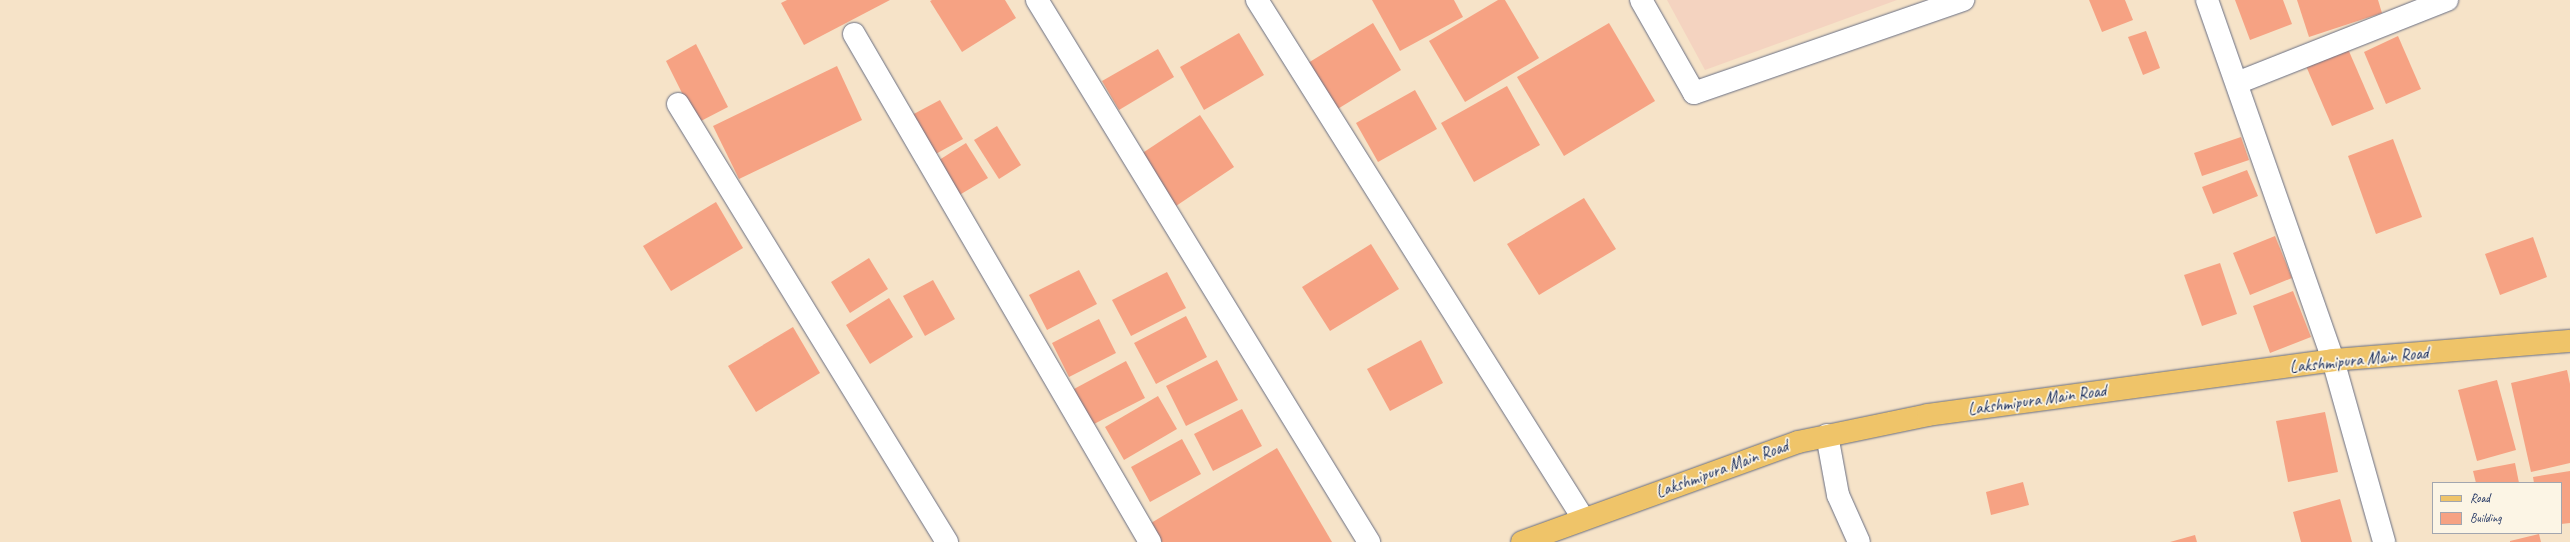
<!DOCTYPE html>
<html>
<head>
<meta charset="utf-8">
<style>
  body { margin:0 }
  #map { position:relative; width:2570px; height:542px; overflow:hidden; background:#f6e3c8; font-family:Caveat,sans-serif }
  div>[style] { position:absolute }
  .built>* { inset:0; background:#f4d3c0 }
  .building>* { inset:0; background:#f6a283 }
  .roads { filter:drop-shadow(0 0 1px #686e83) drop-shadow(0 0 1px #686e83) }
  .minor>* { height:22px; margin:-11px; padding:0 11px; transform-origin:11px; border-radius:11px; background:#fff }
  .major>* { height:22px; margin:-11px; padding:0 11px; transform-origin:11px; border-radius:11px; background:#efc469 }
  span { translate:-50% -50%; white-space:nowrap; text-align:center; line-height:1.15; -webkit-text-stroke:3.5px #fcf5e5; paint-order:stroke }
  .street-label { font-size:17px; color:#1b2f5e }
  .legend { position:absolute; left:2432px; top:482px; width:130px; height:52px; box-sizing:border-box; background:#fcf5e5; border:1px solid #a2a6af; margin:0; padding:5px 7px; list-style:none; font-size:12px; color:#1b2f5e }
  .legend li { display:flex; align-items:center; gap:8px; height:20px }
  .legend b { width:20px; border:1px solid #a2a6af }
</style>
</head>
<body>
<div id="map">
  <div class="built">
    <i style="clip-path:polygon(1667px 0,1897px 0,1705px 70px)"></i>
  </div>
  <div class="building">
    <i style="clip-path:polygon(787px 0,890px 0,804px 45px,781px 3px)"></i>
    <i style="clip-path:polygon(932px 0,1005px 0,1016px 18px,962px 52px,930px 1px)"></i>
    <i style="clip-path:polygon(1372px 0,1454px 0,1463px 17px,1400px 51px)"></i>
    <i style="clip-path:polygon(1498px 0,1505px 0,1539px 58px,1465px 102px,1429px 41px)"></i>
    <i style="clip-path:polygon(2089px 0,2125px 0,2133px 20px,2102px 32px)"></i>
    <i style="clip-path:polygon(2235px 0,2283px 0,2292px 24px,2250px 40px)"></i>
    <i style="clip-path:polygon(2297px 0,2378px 0,2382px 13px,2309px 37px)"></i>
    <i style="clip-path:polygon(1373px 23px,1401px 70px,1336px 110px,1308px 63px)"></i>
    <i style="clip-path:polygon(1609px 23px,1655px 101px,1564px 156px,1517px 77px)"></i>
    <i style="clip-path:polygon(2146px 31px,2160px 68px,2143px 75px,2128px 37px)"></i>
    <i style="clip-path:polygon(1239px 33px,1264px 75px,1204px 110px,1180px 67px)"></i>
    <i style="clip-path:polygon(2398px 36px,2421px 89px,2386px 104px,2364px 52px)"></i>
    <i style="clip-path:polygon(696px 44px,728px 107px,697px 123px,666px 61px)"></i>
    <i style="clip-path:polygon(1158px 49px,1174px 77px,1119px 110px,1102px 81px)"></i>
    <i style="clip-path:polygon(2348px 49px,2374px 109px,2332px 126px,2306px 66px)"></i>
    <i style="clip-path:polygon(837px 66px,862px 120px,739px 179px,713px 126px)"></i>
    <i style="clip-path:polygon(1507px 86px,1540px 145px,1474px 182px,1441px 123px)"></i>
    <i style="clip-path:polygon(1415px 90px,1437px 129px,1378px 162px,1356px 123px)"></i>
    <i style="clip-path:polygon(940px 100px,963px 139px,932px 156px,910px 116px)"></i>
    <i style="clip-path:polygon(1200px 115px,1234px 167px,1176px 206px,1141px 154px)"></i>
    <i style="clip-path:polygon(997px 126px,1021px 165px,999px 179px,974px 140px)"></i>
    <i style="clip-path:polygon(2241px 137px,2249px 160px,2202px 176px,2194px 153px)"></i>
    <i style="clip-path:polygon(2393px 139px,2422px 217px,2376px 234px,2348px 156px)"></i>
    <i style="clip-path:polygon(966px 143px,988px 178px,956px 197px,936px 162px)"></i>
    <i style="clip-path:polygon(2247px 170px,2258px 196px,2213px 214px,2202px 187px)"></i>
    <i style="clip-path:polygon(1584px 198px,1616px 249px,1539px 295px,1507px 244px)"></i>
    <i style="clip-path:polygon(716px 202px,743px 248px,671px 291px,643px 246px)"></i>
    <i style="clip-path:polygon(2275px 236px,2292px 278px,2250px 295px,2233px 253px)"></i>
    <i style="clip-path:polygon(2533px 237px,2547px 277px,2500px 295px,2485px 254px)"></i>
    <i style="clip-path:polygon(1371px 244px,1399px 289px,1330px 331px,1302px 287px)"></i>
    <i style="clip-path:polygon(869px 258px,888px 289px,850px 313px,831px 282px)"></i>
    <i style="clip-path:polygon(2220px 263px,2237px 314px,2202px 326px,2184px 275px)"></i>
    <i style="clip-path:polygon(1079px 270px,1097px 304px,1047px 330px,1029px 295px)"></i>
    <i style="clip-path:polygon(1167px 272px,1186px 308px,1131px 336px,1112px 300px)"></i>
    <i style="clip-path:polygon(933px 280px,955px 319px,925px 336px,903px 296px)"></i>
    <i style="clip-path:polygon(2293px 291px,2311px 337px,2270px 353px,2253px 306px)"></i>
    <i style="clip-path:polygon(889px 298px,913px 337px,870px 364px,846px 325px)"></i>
    <i style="clip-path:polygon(1186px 316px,1207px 357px,1156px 384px,1134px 343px)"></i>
    <i style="clip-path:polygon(1099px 319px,1116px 353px,1069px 377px,1052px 343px)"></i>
    <i style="clip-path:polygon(793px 327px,820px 373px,756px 412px,728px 366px)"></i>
    <i style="clip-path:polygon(1421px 340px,1443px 383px,1390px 411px,1367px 369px)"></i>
    <i style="clip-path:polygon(1217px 360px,1238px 400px,1186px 426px,1166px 386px)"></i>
    <i style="clip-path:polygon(1126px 361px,1145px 398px,1092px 425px,1074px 389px)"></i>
    <i style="clip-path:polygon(2567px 370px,2570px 384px,2570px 463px,2531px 472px,2511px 383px)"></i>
    <i style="clip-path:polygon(2497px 380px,2516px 450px,2477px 461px,2458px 390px)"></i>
    <i style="clip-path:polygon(1158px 396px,1177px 429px,1124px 460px,1105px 427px)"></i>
    <i style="clip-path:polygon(1242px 409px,1262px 446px,1213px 471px,1194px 434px)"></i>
    <i style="clip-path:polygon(2325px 412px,2338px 472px,2288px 482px,2276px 421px)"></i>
    <i style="clip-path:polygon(1182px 439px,1201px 474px,1150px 502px,1131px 467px)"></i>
    <i style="clip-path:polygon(1277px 448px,1332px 542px,1162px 542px,1151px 523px)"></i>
    <i style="clip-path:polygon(2515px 463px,2519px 483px,2476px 483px,2473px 471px)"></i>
    <i style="clip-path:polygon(2570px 471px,2570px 523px,2561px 524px,2561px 483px,2534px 483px,2533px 477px)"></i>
    <i style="clip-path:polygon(2023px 482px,2029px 505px,1991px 515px,1986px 492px)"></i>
    <i style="clip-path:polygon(2340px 499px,2352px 542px,2301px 542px,2293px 512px)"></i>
    <i style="clip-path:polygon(2539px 534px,2541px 542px,2510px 542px,2510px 541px)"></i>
    <i style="clip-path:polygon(2195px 535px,2197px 542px,2170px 542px)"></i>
  </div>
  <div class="roads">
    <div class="minor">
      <i style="left:1037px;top:0;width:636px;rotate:58.51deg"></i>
      <i style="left:1257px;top:0;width:612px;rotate:57.82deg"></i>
      <i style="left:1641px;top:0;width:107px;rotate:60.3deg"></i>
      <i style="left:1694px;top:93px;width:285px;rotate:-19.1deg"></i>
      <i style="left:2207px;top:0;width:381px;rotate:70.7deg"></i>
      <i style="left:2333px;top:360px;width:189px;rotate:74.3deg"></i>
      <i style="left:854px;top:34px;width:588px;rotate:59.77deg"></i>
      <i style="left:2237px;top:83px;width:226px;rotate:-21.6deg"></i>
      <i style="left:678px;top:104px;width:514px;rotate:58.44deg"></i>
      <i style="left:1827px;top:435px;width:61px;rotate:79.6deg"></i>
      <i style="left:1838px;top:495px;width:51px;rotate:65.9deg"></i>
    </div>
    <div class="major">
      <i style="left:1522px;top:542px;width:294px;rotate:-19.9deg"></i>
      <i style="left:1798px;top:442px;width:133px;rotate:-11.7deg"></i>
      <i style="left:1928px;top:415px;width:409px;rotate:-7.7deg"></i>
      <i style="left:2333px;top:360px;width:238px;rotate:-4.6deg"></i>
    </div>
  </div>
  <div class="street-label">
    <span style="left:2359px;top:360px;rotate:-6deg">Lakshmipura Main Road</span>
    <span style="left:2037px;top:400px;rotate:-8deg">Lakshmipura Main Road</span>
    <span style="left:1722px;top:469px;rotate:-20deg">Lakshmipura Main Road</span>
  </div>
  <ul class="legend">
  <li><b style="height:5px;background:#efc469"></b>Road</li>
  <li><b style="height:11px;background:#f6a283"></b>Building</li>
  </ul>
</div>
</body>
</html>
